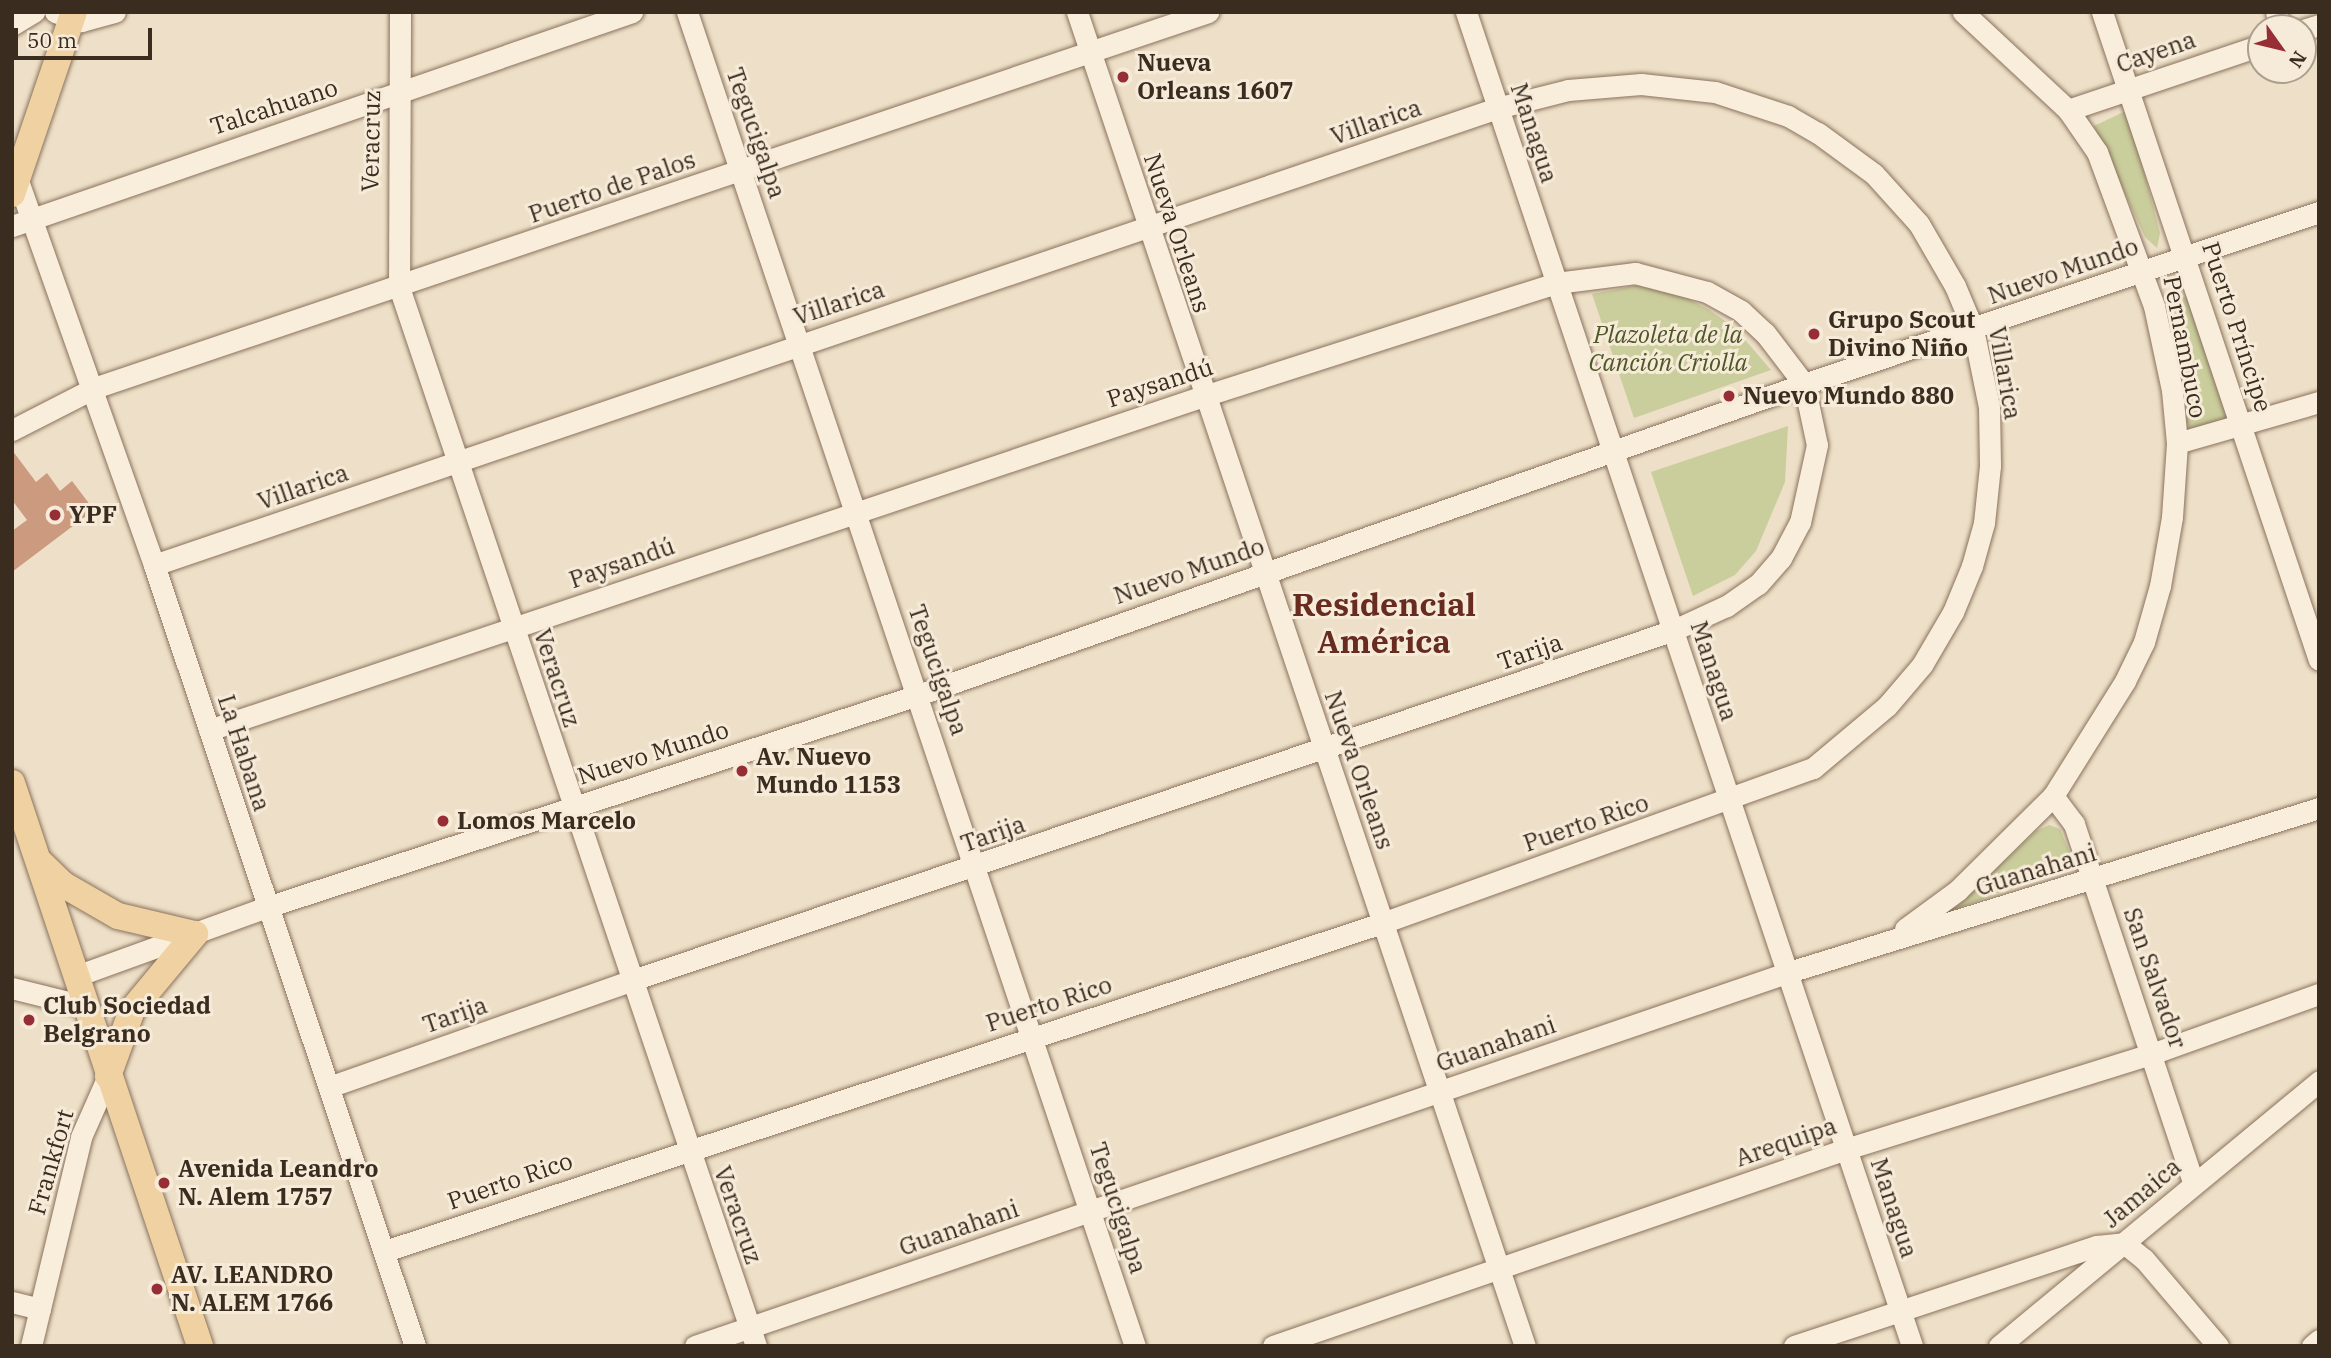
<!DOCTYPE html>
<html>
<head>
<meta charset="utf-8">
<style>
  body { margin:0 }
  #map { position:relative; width:2331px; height:1358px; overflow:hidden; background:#eee0c8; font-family:"IBM Plex Serif",serif }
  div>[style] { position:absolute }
  .green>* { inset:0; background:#cacd9c }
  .building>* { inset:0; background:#cb9a7f }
  .roads { filter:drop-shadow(0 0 2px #8a725d) drop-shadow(0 0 2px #8a725d) }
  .minor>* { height:21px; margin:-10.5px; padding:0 10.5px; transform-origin:10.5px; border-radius:10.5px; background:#f9eedc }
  .major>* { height:26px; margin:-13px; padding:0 13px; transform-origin:13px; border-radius:13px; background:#f0d2a2 }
  .dots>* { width:19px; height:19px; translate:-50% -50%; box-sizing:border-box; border:4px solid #f6ebd8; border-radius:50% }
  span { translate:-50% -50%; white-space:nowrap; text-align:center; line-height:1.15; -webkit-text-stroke:6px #f6ebd8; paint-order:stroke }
  .street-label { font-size:24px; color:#3b2c20 }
  .poi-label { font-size:24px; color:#3b2c20; font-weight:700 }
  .left { translate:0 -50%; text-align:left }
  .park-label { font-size:24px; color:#4e5727; font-style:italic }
  .district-label { font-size:32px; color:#672b20; font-weight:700 }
  .frame { position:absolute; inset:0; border:14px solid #3b2c20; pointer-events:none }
  .north { position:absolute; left:2247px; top:14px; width:70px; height:70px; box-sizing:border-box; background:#f6ebd8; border:2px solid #ab9f8e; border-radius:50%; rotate:124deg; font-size:19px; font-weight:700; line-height:28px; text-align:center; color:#3b2c20 }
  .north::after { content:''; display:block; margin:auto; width:24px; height:32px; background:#982e35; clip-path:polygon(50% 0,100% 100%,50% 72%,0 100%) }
  .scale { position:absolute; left:14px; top:28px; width:138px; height:32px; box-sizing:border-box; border:4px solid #3b2c20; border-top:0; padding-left:9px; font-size:21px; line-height:24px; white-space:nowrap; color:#3b2c20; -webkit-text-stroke:5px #f6ebd8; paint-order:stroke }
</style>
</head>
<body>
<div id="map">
  <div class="green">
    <i style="clip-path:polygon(2128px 110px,2160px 233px,2157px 248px,2145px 237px,2094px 126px)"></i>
    <i style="clip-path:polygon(1639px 285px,1670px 290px,1708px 309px,1735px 328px,1771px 370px,1634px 418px,1592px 294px)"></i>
    <i style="clip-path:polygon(2193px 294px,2233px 418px,2193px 430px,2187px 424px,2172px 301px)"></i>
    <i style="clip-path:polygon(1788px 426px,1785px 482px,1756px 551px,1735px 575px,1693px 596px,1651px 472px)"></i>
    <i style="clip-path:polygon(2049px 825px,2060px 829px,2075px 865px,1953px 910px,2036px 831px)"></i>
  </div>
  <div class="building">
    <i style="clip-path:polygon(12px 450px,36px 482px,47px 473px,60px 491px,72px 481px,94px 510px,12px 572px,12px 531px,27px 520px,12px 500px)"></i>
  </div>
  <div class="roads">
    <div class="minor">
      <i style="left:55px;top:12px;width:28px;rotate:19deg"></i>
      <i style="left:81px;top:21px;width:35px;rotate:-15deg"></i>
      <i style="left:400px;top:12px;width:275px;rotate:90.2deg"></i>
      <i style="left:399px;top:287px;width:1118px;rotate:71.37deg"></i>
      <i style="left:687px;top:12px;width:1407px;rotate:71.44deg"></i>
      <i style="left:1077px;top:12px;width:1407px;rotate:71.44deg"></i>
      <i style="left:1466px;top:12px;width:1407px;rotate:71.51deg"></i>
      <i style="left:2102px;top:12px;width:683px;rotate:71.49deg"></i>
      <i style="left:2276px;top:12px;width:17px;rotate:73deg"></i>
      <i style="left:12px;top:25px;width:26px;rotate:-31deg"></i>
      <i style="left:2303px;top:30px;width:17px;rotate:-17deg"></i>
      <i style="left:2068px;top:110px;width:204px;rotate:-18.6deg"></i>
      <i style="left:17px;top:178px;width:411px;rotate:70.5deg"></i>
      <i style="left:154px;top:565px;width:823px;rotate:71.52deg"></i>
      <i style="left:12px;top:226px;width:656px;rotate:-19.04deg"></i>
      <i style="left:12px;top:430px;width:92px;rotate:-27.1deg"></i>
      <i style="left:94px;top:388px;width:1176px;rotate:-18.65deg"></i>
      <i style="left:2177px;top:443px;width:148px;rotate:-16.1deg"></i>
      <i style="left:154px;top:565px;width:1419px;rotate:-18.79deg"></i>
      <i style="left:1497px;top:108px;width:73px;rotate:-14.2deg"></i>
      <i style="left:1568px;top:90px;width:73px;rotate:-4.7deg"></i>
      <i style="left:1641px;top:84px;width:74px;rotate:6.2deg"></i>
      <i style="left:1715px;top:92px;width:77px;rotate:18.2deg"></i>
      <i style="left:1788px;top:116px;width:34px;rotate:30deg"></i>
      <i style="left:1818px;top:133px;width:69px;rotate:36.2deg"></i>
      <i style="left:1874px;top:174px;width:67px;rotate:48deg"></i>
      <i style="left:1919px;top:224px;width:72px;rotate:59.9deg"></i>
      <i style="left:1955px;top:286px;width:47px;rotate:67.3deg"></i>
      <i style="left:1973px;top:329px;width:80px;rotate:78.4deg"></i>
      <i style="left:1989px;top:407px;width:59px;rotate:89deg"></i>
      <i style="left:1990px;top:466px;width:57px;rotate:96deg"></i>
      <i style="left:1984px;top:523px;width:45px;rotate:105.6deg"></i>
      <i style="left:1972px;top:566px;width:50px;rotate:112.4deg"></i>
      <i style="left:1953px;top:612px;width:61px;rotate:120.3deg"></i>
      <i style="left:1922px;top:665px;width:54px;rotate:130.5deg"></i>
      <i style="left:1887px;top:706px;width:97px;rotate:140deg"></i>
      <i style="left:1813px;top:768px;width:458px;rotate:160.2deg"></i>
      <i style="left:1382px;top:923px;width:1050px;rotate:161.79deg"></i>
      <i style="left:209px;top:730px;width:1050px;rotate:-18.56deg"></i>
      <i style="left:1204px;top:396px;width:370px;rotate:-17.8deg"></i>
      <i style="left:1556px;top:283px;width:80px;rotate:-7.2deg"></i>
      <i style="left:1635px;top:273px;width:74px;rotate:14.8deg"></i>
      <i style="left:1707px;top:292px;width:39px;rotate:29deg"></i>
      <i style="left:1741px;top:311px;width:33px;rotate:43deg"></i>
      <i style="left:1765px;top:333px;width:64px;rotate:52.6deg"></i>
      <i style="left:1804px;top:384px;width:62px;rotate:78deg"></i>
      <i style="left:1817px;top:445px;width:79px;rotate:102.4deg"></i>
      <i style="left:1800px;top:522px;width:41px;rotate:117.8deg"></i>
      <i style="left:1781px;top:558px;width:35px;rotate:131deg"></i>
      <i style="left:1758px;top:584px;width:39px;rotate:145deg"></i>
      <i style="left:1726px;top:606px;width:57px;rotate:155.2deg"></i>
      <i style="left:1674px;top:630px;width:1101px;rotate:161.42deg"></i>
      <i style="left:630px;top:981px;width:319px;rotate:160.6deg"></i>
      <i style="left:2053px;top:796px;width:35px;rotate:53deg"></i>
      <i style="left:2074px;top:824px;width:379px;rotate:71.6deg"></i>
      <i style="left:1905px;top:929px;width:66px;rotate:-36.3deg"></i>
      <i style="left:1958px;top:890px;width:134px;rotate:-44.7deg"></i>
      <i style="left:2053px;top:796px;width:136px;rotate:-57.9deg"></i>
      <i style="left:2125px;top:681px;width:43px;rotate:-64deg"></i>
      <i style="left:2144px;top:642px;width:58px;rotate:-74.1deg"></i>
      <i style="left:2160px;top:586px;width:70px;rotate:-80.1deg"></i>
      <i style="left:2172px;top:517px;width:74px;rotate:-86.1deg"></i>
      <i style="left:2177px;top:443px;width:53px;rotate:-95.4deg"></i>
      <i style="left:2172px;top:390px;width:86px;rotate:-102.1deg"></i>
      <i style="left:2154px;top:306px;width:164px;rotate:-110.3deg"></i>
      <i style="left:2097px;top:152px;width:51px;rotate:-124.6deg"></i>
      <i style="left:2068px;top:110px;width:144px;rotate:-137deg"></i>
      <i style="left:76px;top:976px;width:203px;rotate:-19.9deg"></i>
      <i style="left:267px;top:907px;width:685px;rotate:-18.04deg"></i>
      <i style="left:918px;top:695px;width:939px;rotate:-19.34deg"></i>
      <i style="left:1804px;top:384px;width:543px;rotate:-18.47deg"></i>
      <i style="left:12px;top:988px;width:74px;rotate:14deg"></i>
      <i style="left:12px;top:1302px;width:29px;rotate:14deg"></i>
      <i style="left:31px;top:1346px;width:215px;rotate:-76.5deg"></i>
      <i style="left:81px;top:1137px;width:67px;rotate:-66.1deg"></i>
      <i style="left:695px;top:1346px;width:1156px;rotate:-18.87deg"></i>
      <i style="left:1789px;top:972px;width:555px;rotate:-17.19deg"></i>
      <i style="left:1273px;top:1346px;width:606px;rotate:-18.97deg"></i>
      <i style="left:1846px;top:1149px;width:323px;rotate:-17.3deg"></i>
      <i style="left:2154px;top:1053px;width:175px;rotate:-19.7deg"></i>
      <i style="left:1794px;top:1346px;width:319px;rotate:-18.3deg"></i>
      <i style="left:2097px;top:1246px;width:27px;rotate:-6deg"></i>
      <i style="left:2124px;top:1243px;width:26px;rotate:39deg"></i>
      <i style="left:2144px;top:1259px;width:114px;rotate:49.6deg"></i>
      <i style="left:1999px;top:1346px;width:415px;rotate:-39.6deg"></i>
      <i style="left:2312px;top:1346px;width:9px;rotate:-41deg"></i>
    </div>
    <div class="major">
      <i style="left:12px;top:194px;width:192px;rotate:-71.2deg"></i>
      <i style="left:12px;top:783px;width:594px;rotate:71.53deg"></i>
      <i style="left:41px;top:863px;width:32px;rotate:44deg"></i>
      <i style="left:64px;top:885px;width:62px;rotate:29.9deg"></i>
      <i style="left:118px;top:916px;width:79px;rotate:13.2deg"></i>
      <i style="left:108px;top:1076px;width:70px;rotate:-70deg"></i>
      <i style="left:132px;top:1010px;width:99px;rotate:-50.3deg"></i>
    </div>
  </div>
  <div class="dots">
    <i style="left:1123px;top:77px;background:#982e35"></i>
    <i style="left:1814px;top:334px;background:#982e35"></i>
    <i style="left:1729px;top:396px;background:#982e35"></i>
    <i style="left:55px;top:515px;background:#982e35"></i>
    <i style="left:742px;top:771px;background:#982e35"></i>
    <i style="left:443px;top:821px;background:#982e35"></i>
    <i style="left:29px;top:1020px;background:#982e35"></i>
    <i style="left:164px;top:1183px;background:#982e35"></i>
    <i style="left:157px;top:1289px;background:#982e35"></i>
  </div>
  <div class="street-label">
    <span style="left:2156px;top:52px;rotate:-19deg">Cayena</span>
    <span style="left:274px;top:107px;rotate:-18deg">Talcahuano</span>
    <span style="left:1376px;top:122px;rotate:-19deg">Villarica</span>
    <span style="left:756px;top:133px;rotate:71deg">Tegucigalpa</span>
    <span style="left:1534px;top:133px;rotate:72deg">Managua</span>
    <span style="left:371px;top:141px;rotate:-89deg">Veracruz</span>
    <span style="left:612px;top:187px;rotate:-19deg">Puerto de Palos</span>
    <span style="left:1177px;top:233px;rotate:72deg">Nueva Orleans</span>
    <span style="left:2063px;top:271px;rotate:-19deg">Nuevo Mundo</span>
    <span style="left:839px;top:303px;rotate:-18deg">Villarica</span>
    <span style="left:2237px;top:327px;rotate:72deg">Puerto Príncipe</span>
    <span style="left:2185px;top:347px;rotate:79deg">Pernambuco</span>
    <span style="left:2005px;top:373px;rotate:80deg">Villarica</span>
    <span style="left:1160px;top:383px;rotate:-18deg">Paysandú</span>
    <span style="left:303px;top:487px;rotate:-19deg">Villarica</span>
    <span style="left:622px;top:563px;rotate:-19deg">Paysandú</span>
    <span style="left:1189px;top:571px;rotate:-19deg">Nuevo Mundo</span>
    <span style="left:1530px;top:652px;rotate:-19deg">Tarija</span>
    <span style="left:938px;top:670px;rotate:71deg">Tegucigalpa</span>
    <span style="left:1714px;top:671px;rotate:72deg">Managua</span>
    <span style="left:557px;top:678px;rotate:72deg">Veracruz</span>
    <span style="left:244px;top:753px;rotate:72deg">La Habana</span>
    <span style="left:653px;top:753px;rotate:-18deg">Nuevo Mundo</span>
    <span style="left:1359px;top:770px;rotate:71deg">Nueva Orleans</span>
    <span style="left:1586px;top:823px;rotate:-19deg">Puerto Rico</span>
    <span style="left:993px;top:834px;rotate:-19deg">Tarija</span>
    <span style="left:2036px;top:870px;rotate:-17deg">Guanahani</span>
    <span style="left:2155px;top:978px;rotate:71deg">San Salvador</span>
    <span style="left:1049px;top:1004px;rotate:-18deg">Puerto Rico</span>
    <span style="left:455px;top:1015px;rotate:-19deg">Tarija</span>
    <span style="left:1496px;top:1044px;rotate:-19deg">Guanahani</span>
    <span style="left:1786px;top:1142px;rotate:-19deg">Arequipa</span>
    <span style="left:51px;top:1162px;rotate:-74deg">Frankfort</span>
    <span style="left:510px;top:1181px;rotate:-19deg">Puerto Rico</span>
    <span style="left:2142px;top:1193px;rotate:-40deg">Jamaica</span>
    <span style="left:1118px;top:1208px;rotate:72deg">Tegucigalpa</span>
    <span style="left:1894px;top:1208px;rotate:72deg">Managua</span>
    <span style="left:738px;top:1215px;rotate:71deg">Veracruz</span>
    <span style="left:959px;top:1228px;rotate:-19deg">Guanahani</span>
  </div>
  <div class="poi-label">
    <span class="left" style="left:1137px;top:77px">Nueva<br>Orleans 1607</span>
    <span class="left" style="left:1828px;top:334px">Grupo Scout<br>Divino Niño</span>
    <span class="left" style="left:1743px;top:396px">Nuevo Mundo 880</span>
    <span class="left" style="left:69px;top:515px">YPF</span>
    <span class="left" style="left:756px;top:771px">Av. Nuevo<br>Mundo 1153</span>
    <span class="left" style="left:457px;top:821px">Lomos Marcelo</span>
    <span class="left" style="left:43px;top:1020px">Club Sociedad<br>Belgrano</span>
    <span class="left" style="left:178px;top:1183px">Avenida Leandro<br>N. Alem 1757</span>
    <span class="left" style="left:171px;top:1289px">AV. LEANDRO<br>N. ALEM 1766</span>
  </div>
  <div class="park-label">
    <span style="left:1668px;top:349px">Plazoleta de la<br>Canción Criolla</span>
  </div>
  <div class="district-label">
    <span style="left:1384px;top:623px">Residencial<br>América</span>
  </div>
  <div class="frame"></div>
  <div class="north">N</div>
  <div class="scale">50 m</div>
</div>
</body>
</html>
